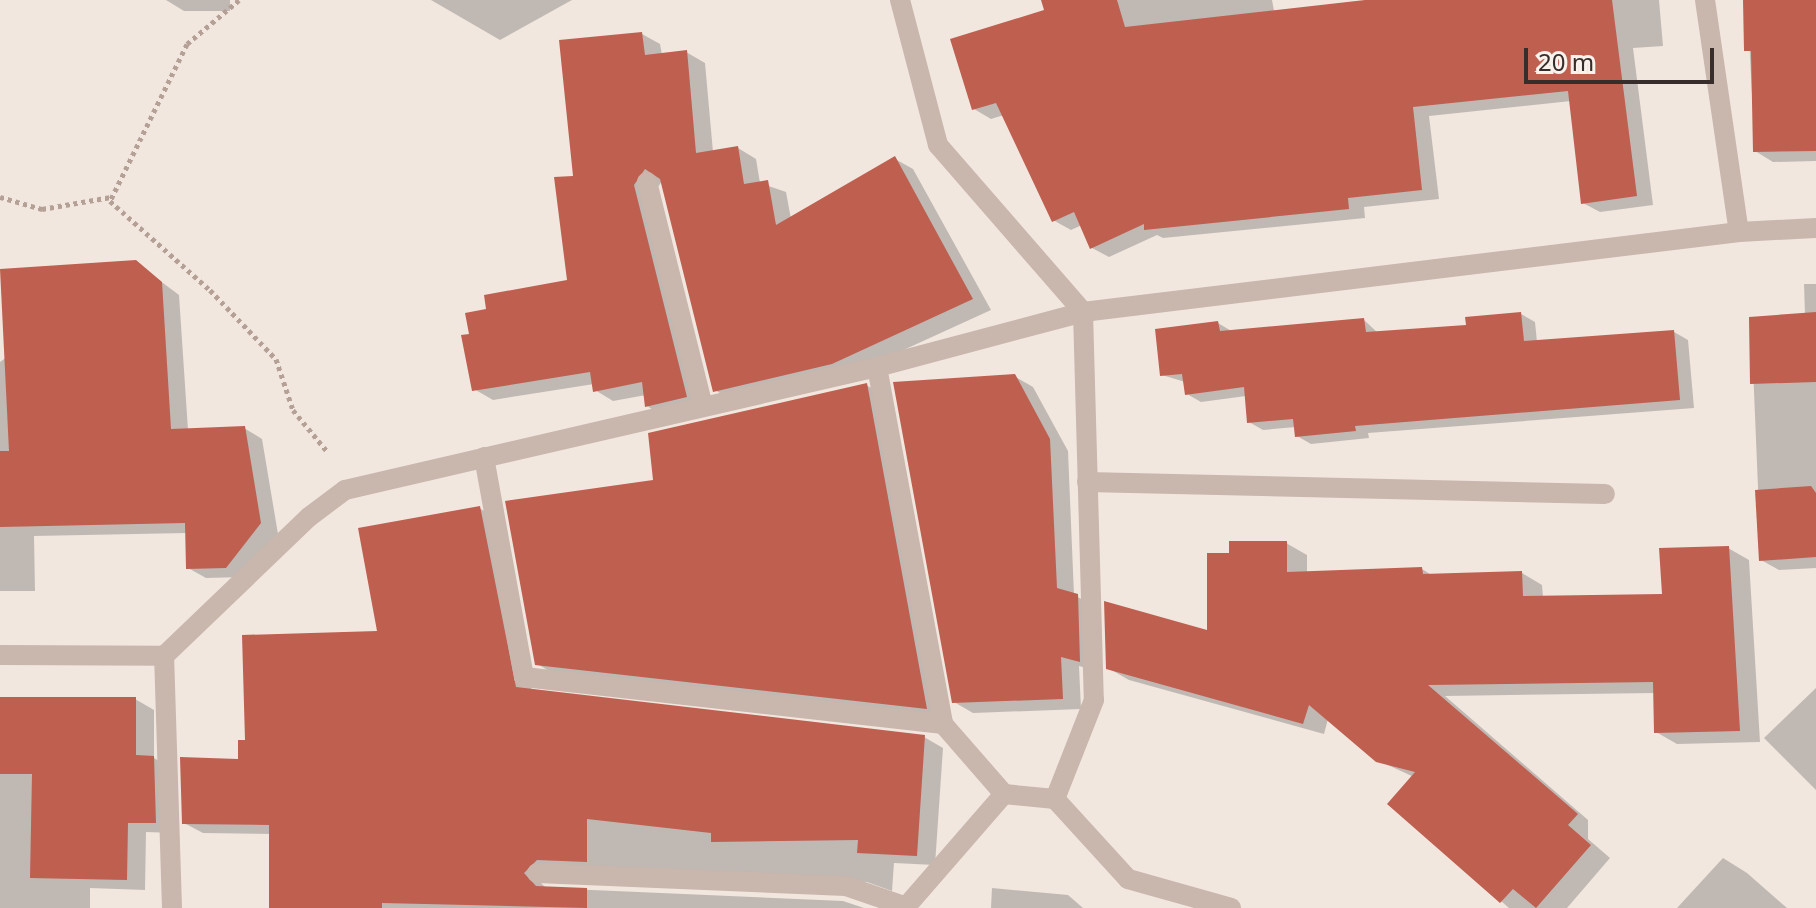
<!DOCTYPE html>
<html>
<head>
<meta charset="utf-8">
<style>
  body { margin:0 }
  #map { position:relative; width:1816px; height:908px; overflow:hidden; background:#f1e7df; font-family:"Noto Sans",sans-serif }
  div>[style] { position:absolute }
  .shadow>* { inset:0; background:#0003 }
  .building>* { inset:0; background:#be5f50 }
  .path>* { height:5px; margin-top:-2.5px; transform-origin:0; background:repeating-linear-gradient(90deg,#b5a096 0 4px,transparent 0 8px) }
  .service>* { height:20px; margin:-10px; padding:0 10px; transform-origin:10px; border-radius:10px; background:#c9b6ac }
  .minor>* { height:20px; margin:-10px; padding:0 10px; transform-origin:10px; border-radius:10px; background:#c9b6ac }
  span { translate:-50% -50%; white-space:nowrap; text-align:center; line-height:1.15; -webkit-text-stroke:6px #f9f1eb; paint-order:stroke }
  .scale { position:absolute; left:1524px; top:48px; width:190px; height:36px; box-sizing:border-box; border:4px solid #372d2a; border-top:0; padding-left:10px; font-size:24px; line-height:28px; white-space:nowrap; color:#372d2a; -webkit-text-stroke:6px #f9f1eb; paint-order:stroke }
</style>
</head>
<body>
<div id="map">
  <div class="shadow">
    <i style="clip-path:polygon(166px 0,230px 0,230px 11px,184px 11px)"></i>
    <i style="clip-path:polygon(431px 0,572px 0,500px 40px)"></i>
    <i style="clip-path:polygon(1081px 0,1272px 0,1274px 11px,1385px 0,1659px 0,1663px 46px,1633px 48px,1653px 205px,1600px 212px,1583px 203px,1571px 101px,1429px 116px,1439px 199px,1364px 207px,1365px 218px,1163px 238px,1157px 235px,1109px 257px,1092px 248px,1082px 225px,1071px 230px,1053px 220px,1004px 115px,991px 119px,974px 109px)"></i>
    <i style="clip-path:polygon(1747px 0,1816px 0,1816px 161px,1773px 162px,1755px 151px)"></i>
    <i style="clip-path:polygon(642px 34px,660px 44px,662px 55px,686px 52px,705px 63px,713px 152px,738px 148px,756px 159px,760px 183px,786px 192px,791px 219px,895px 159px,913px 169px,991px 310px,851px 374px,733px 401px,715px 390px,662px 181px,652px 196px,705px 408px,665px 417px,647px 406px,646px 395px,613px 401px,595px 390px,594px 384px,493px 400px,474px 389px,471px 336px,489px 310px,569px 282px,575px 177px)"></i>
    <i style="clip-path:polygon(135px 262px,179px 295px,188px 430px,244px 428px,262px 439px,278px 534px,244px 577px,206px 578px,188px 568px,187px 533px,34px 536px,35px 591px,0 591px,0 362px)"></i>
    <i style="clip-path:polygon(1804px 284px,1816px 284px,1816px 568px,1779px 570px,1761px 560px,1751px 319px,1805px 315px)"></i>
    <i style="clip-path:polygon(1521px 314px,1535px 322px,1537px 342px,1674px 332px,1688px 340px,1694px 408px,1368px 433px,1369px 438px,1311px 444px,1297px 436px,1296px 427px,1263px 430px,1249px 422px,1246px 396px,1201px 402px,1187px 394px,1185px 382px,1162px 375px,1218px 323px,1233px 332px,1364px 320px,1378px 333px,1468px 327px)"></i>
    <i style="clip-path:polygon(1014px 376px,1033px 387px,1068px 451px,1074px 595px,1096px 607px,1098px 671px,1079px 666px,1081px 709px,973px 713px,954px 702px)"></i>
    <i style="clip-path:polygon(866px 385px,884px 395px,943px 716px,555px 674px,537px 664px,655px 482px)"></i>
    <i style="clip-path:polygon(479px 508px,498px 519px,532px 691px,924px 737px,943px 748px,935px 865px,894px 863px,892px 891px,867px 882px,557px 869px,541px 883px,546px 888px,843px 901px,864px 908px,271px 908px,271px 834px,203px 833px,184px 823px,240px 761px,247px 743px,379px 633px)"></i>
    <i style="clip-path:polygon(1286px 543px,1307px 555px,1307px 573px,1422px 569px,1433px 576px,1522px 573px,1542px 585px,1543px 597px,1664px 596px,1728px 548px,1749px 560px,1760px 742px,1677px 744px,1656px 732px,1655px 693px,1445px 696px,1588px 820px,1588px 839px,1610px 858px,1567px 908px,1509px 908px,1390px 804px,1414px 777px,1377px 760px,1328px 719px,1324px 734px,1129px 680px,1108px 668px,1209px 633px,1231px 555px)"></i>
    <i style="clip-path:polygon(1816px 688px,1816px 790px,1764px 738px)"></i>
    <i style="clip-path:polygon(0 699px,135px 699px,154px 710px,154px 758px,172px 769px,174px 833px,146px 832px,145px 890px,90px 888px,90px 908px,0 908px)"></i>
    <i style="clip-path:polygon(1723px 858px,1747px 873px,1787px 908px,1677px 908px)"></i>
    <i style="clip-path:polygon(992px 888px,1068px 895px,1083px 908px,991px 908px)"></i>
  </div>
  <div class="building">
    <i style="clip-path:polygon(1041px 0,1117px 0,1125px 27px,1365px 0,1612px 0,1637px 196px,1581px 204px,1568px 91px,1413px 107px,1422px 190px,1348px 198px,1349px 209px,1144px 230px,1144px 224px,1090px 249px,1074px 212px,1052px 222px,996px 103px,972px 110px,950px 39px,1044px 10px)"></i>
    <i style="clip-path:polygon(1743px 0,1816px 0,1816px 151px,1753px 152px,1751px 51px,1744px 51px)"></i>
    <i style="clip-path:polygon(642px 32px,645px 55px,687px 50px,696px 153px,738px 146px,744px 184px,768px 180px,776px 225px,895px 156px,973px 299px,832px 364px,713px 392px,660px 179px,645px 169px,634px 185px,687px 397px,645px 407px,642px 382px,593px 392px,590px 372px,472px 391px,461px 335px,469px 334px,465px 313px,486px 309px,484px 295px,567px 280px,554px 177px,573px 176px,559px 40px)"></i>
    <i style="clip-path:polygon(136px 260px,162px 282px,171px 429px,245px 426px,261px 523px,226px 568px,186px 569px,185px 523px,0 527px,0 451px,9px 451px,0 269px)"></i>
    <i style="clip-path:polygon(1521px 312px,1524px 341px,1674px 330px,1680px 400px,1355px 426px,1356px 431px,1295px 437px,1293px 419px,1247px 423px,1244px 387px,1185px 395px,1182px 374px,1160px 376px,1155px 329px,1218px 321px,1220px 331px,1364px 318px,1366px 332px,1466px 325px,1465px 317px)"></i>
    <i style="clip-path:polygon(1816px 312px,1816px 382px,1750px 384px,1749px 317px)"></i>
    <i style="clip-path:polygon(1015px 374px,1050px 439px,1057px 588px,1078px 594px,1080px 662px,1061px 657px,1063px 699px,952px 703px,893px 382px)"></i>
    <i style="clip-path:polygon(867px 383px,927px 709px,535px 665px,505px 501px,653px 480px,648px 433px)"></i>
    <i style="clip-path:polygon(1811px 486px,1816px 493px,1816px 557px,1759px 561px,1755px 490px)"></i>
    <i style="clip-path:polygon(480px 506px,516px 687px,925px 735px,917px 856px,857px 853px,858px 840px,711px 842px,711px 833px,587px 819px,587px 862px,537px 860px,524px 873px,536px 886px,587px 888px,587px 908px,382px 903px,382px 908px,269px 908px,269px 825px,182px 824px,180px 757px,238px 759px,238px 740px,245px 740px,242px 635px,377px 631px,358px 528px)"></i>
    <i style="clip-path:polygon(1229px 541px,1287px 541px,1287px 572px,1422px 567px,1423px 574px,1522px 571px,1523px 596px,1662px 594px,1659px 548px,1729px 546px,1740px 731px,1654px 733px,1653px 682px,1428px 685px,1578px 814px,1568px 825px,1591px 845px,1536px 908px,1513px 889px,1500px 903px,1387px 804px,1415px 772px,1376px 762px,1309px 705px,1303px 724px,1106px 669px,1104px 601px,1207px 630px,1207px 553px,1229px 553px)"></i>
    <i style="clip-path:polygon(0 697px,136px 697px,136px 755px,154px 756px,156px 823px,128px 823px,127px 880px,30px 878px,32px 774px,0 774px)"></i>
  </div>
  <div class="path">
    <i style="left:239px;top:0;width:68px;rotate:139.8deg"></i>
    <i style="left:187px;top:44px;width:175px;rotate:116.1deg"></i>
    <i style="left:110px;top:201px;width:134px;rotate:41.7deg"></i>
    <i style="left:210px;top:290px;width:95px;rotate:46.3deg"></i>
    <i style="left:276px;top:359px;width:54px;rotate:71.6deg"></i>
    <i style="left:293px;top:410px;width:52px;rotate:50.5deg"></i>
    <i style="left:0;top:197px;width:44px;rotate:15.9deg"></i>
    <i style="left:42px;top:209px;width:70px;rotate:-9.9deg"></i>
  </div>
  <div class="service">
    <i style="left:647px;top:182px;width:231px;rotate:76deg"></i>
  </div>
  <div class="minor">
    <i style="left:900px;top:0;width:150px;rotate:75.3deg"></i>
    <i style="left:938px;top:145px;width:221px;rotate:49deg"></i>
    <i style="left:1083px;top:312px;width:388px;rotate:88.4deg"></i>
    <i style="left:1094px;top:700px;width:106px;rotate:111.5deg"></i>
    <i style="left:1055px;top:799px;width:51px;rotate:-174.4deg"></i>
    <i style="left:1004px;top:794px;width:151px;rotate:131deg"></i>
    <i style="left:1705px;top:0;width:234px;rotate:81.7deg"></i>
    <i style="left:877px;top:367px;width:363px;rotate:79.5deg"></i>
    <i style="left:943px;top:724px;width:93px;rotate:48.9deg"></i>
    <i style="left:484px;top:457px;width:224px;rotate:79.7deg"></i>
    <i style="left:524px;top:677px;width:422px;rotate:6.4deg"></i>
    <i style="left:1087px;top:482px;width:518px;rotate:1.33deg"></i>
    <i style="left:0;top:655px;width:164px;rotate:0.3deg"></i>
    <i style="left:1055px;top:799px;width:108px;rotate:47.6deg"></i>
    <i style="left:1128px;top:879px;width:107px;rotate:15.7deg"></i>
    <i style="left:537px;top:873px;width:309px;rotate:2.4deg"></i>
    <i style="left:846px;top:886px;width:61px;rotate:19deg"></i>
    <i style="left:172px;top:908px;width:252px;rotate:-91.8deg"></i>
    <i style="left:164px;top:656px;width:201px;rotate:-43.8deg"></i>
    <i style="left:309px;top:517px;width:45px;rotate:-36.9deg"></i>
    <i style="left:345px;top:490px;width:546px;rotate:-13.02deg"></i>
    <i style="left:877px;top:367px;width:213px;rotate:-14.9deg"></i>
    <i style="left:1083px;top:312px;width:661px;rotate:-6.95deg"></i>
    <i style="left:1739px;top:232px;width:77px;rotate:-3deg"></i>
  </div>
  <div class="scale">20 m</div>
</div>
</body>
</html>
